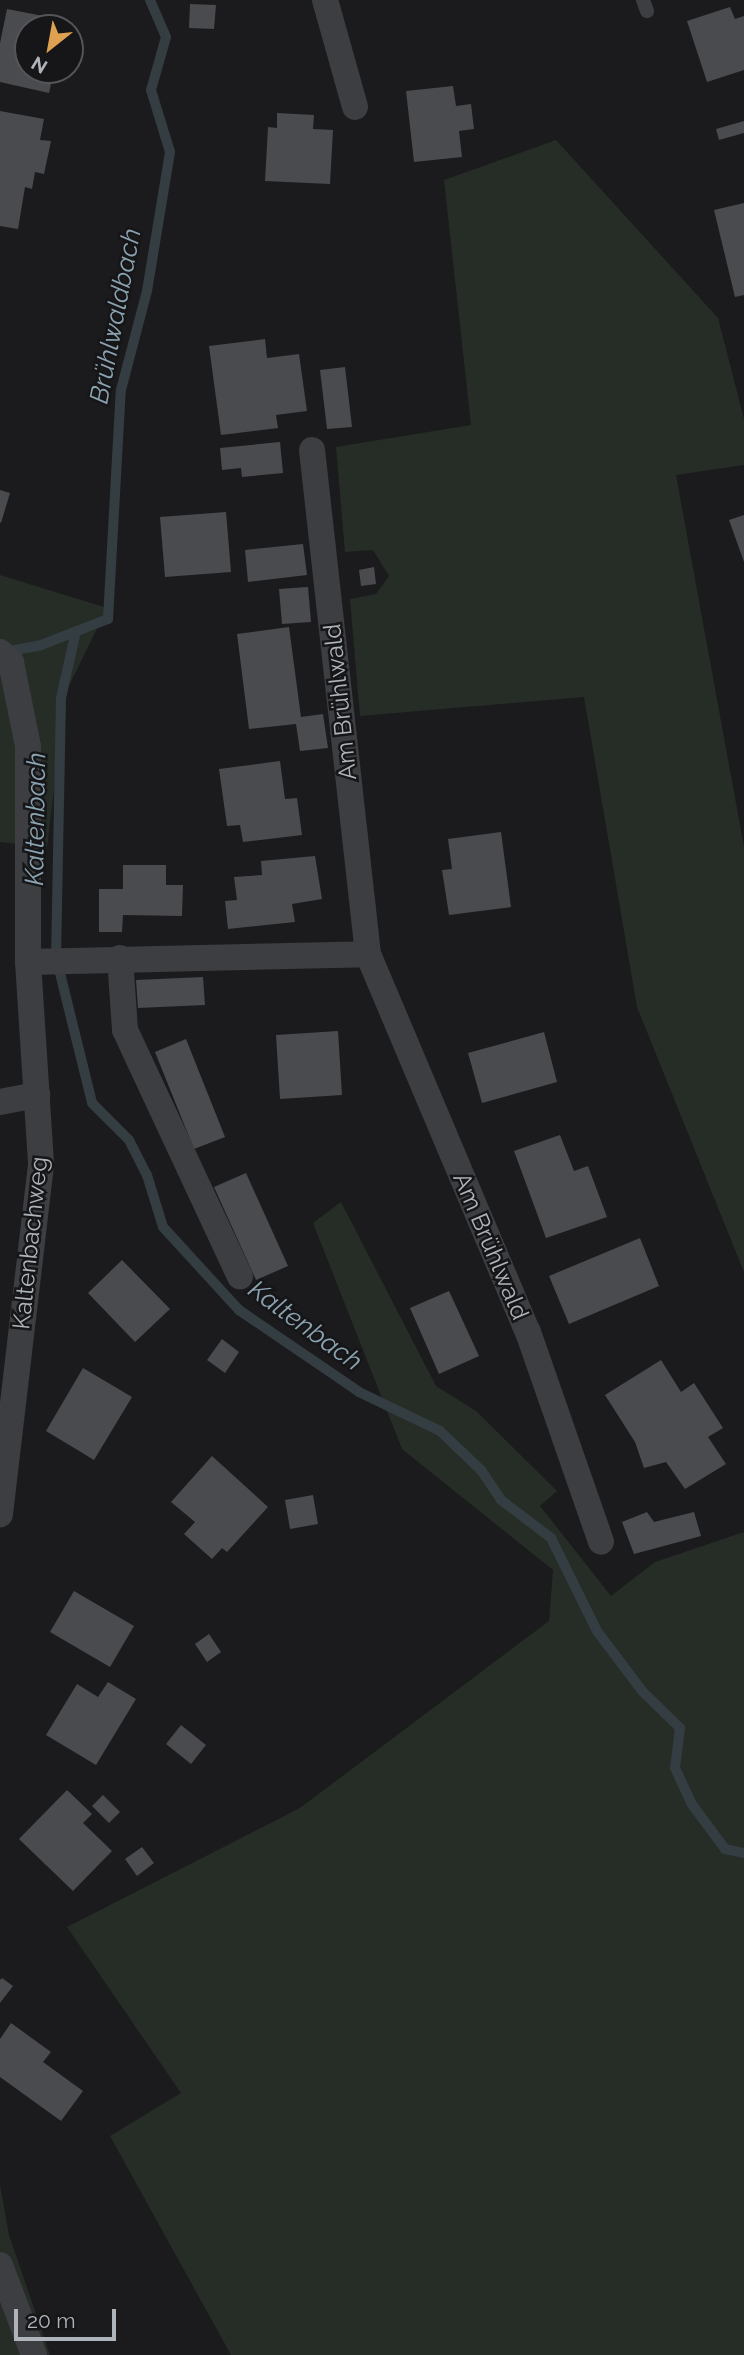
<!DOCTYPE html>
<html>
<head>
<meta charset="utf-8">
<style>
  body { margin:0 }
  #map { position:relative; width:744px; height:2355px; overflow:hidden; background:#1b1b1d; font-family:Raleway,sans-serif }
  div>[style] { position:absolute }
  .green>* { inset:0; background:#252d26 }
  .stream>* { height:10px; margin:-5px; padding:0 5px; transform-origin:5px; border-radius:5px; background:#343d42 }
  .building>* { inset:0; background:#4a4b4f }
  .lane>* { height:14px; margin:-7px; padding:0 7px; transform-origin:7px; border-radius:7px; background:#3c3e41 }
  .street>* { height:26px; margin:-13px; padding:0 13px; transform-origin:13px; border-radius:13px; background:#3c3e41 }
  span { translate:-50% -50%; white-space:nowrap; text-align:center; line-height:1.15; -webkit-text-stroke:5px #161618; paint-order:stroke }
  .street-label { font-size:24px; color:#afb4bb }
  .water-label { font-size:26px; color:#8ba3b1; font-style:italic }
  .north { position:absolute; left:14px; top:14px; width:70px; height:70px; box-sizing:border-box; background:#161618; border:2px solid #535559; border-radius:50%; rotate:211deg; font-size:19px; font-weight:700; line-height:28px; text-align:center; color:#afb4bb }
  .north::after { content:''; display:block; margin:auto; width:24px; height:32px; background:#dea152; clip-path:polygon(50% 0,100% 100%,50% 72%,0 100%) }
  .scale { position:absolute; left:14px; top:2309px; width:102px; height:32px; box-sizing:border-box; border:4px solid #afb4bb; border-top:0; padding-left:9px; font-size:21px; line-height:24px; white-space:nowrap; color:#afb4bb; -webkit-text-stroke:5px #161618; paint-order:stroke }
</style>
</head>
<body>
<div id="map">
  <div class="green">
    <i style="clip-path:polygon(556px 140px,718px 318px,744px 419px,744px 465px,676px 475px,744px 847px,744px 1272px,637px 1007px,584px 697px,360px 716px,350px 599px,376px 594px,389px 576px,373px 550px,345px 552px,336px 447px,471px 425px,444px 180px)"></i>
    <i style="clip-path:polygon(0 575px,107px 608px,66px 692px,47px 847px,0 842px)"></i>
    <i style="clip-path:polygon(341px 1202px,436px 1386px,476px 1411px,557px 1491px,540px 1506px,611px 1596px,655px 1562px,744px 1532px,744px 2355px,231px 2355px,110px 2136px,181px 2093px,67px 1927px,300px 1808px,549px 1621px,553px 1570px,402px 1449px,313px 1223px)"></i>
    <i style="clip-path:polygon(0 2185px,9px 2235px,50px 2355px,0 2355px)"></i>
  </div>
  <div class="stream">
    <i style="left:76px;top:631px;width:69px;rotate:102.6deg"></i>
    <i style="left:61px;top:698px;width:259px;rotate:91.1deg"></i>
    <i style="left:56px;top:957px;width:150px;rotate:76.1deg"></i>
    <i style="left:92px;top:1103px;width:52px;rotate:45deg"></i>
    <i style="left:129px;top:1140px;width:39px;rotate:63deg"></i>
    <i style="left:147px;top:1175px;width:54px;rotate:72.9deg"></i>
    <i style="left:163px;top:1227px;width:113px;rotate:47.5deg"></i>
    <i style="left:239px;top:1310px;width:145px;rotate:34.3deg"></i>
    <i style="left:359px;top:1392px;width:90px;rotate:25.7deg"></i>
    <i style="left:440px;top:1431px;width:57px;rotate:43.6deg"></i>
    <i style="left:481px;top:1470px;width:36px;rotate:56deg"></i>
    <i style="left:501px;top:1500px;width:63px;rotate:37.2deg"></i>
    <i style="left:551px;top:1538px;width:104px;rotate:63.7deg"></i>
    <i style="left:597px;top:1631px;width:76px;rotate:53deg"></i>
    <i style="left:643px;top:1692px;width:52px;rotate:44.2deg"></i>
    <i style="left:680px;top:1728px;width:40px;rotate:97.1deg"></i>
    <i style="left:675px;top:1768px;width:38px;rotate:65deg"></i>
    <i style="left:691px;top:1803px;width:57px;rotate:53.5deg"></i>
    <i style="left:725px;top:1849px;width:19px;rotate:12deg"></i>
    <i style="left:3px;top:652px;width:39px;rotate:-10deg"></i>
    <i style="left:41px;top:645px;width:72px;rotate:-21.2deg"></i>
    <i style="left:108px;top:619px;width:229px;rotate:-86.8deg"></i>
    <i style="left:121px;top:390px;width:102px;rotate:-75.3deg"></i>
    <i style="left:147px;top:291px;width:141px;rotate:-80.6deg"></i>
    <i style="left:170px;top:152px;width:65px;rotate:-107deg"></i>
    <i style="left:151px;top:90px;width:55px;rotate:-74.2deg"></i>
    <i style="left:166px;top:37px;width:40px;rotate:-113.4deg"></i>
  </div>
  <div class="building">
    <i style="clip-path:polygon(190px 4px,216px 5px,214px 29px,189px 28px)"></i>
    <i style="clip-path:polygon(730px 7px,735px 19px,744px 16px,744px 70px,707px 82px,687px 21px)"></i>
    <i style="clip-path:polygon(7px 9px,64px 20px,62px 28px,28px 28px,28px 70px,54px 70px,49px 93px,0 82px,0 43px)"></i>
    <i style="clip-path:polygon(453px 86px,456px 106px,471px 104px,474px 129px,459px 131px,462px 157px,414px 162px,406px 91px)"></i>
    <i style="clip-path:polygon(0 111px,44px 119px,40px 140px,51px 141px,44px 174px,35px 172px,32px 189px,25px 187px,18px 229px,0 226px)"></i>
    <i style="clip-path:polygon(277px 113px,314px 115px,313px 129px,333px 130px,330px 184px,265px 181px,268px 127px,277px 128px)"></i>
    <i style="clip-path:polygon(744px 121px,744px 133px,719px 140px,716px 129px)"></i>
    <i style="clip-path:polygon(744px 203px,744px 295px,735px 297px,714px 210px)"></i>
    <i style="clip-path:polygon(265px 339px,267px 358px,299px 354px,307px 411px,276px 415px,278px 428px,221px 435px,209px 346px)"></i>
    <i style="clip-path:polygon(345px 367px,352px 427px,327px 429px,320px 370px)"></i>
    <i style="clip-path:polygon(280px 442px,283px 473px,242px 477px,241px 468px,222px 470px,220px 448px)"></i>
    <i style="clip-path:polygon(0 490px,10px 493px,1px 523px,0 522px)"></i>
    <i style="clip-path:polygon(226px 512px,231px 572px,165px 577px,160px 517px)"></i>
    <i style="clip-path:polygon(744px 515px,744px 562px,729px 520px)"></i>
    <i style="clip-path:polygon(303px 544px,307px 575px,248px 582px,245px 550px)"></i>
    <i style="clip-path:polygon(374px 567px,376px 584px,361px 586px,359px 570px)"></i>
    <i style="clip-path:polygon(308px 587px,311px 622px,282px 624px,279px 589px)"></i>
    <i style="clip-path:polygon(289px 627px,301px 717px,323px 714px,328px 748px,300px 751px,296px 724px,249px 729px,237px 634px)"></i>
    <i style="clip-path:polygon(280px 761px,285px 799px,297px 798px,302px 835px,243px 842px,240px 825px,227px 826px,219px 769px)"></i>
    <i style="clip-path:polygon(501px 832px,511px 907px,449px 915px,442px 870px,452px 869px,448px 839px)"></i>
    <i style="clip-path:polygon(315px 856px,322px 899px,292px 904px,295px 922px,228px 929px,225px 901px,237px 900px,234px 877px,262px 875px,261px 861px)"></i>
    <i style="clip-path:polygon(123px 865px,166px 865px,166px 885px,183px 885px,182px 916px,123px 915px,122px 932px,99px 932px,99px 889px,123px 889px)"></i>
    <i style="clip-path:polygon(203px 977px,205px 1005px,138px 1008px,136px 980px)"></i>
    <i style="clip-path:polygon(338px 1031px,342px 1095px,280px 1099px,276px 1035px)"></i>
    <i style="clip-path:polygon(544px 1032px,557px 1082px,482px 1103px,468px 1053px)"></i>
    <i style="clip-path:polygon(186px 1039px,225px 1137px,194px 1149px,155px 1052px)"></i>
    <i style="clip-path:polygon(560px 1135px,574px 1171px,588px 1166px,607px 1217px,546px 1238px,514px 1151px)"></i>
    <i style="clip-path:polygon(246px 1173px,288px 1266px,256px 1280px,214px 1187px)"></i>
    <i style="clip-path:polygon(640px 1238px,659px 1286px,569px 1324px,549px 1276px)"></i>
    <i style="clip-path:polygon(122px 1260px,170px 1309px,135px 1342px,88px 1293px)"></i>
    <i style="clip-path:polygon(449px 1291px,479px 1356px,439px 1374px,410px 1308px)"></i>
    <i style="clip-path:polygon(222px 1339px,239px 1352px,225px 1373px,207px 1360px)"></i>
    <i style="clip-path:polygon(661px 1360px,681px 1392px,694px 1383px,723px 1428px,708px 1437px,726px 1464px,685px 1489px,666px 1462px,644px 1468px,635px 1442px,605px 1395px)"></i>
    <i style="clip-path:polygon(83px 1368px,132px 1397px,94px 1460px,46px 1431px)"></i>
    <i style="clip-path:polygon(212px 1456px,268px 1507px,227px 1552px,222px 1548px,212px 1559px,184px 1534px,195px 1522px,171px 1502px)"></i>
    <i style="clip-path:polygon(313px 1495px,318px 1524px,290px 1529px,285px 1500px)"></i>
    <i style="clip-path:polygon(647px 1512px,654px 1522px,694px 1512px,701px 1536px,634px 1554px,622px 1522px)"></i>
    <i style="clip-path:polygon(74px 1591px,134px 1626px,110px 1667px,50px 1632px)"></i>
    <i style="clip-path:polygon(209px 1634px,221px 1652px,207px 1662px,195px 1644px)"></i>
    <i style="clip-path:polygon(108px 1682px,136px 1699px,96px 1765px,46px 1735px,77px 1684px,98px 1697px)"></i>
    <i style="clip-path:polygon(181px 1725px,206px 1745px,191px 1764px,166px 1744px)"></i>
    <i style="clip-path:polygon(67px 1790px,92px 1814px,83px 1823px,112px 1851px,73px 1891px,19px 1839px)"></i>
    <i style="clip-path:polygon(103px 1795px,120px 1812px,109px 1823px,92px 1806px)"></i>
    <i style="clip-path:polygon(142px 1847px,154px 1863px,137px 1876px,125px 1859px)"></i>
    <i style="clip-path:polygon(2px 1978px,13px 1986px,0 2003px,0 1980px)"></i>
    <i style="clip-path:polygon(11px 2023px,51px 2052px,43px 2062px,83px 2091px,61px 2121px,0 2077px,0 2039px)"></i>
  </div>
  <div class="lane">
    <i style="left:643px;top:0;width:12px;rotate:70deg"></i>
  </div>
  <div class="street">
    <i style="left:325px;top:0;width:111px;rotate:74.3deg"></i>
    <i style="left:312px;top:450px;width:507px;rotate:83.66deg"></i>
    <i style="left:368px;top:954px;width:410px;rotate:67.1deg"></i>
    <i style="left:528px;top:1332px;width:222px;rotate:70.8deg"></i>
    <i style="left:0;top:652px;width:15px;rotate:42deg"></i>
    <i style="left:11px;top:662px;width:86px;rotate:78.6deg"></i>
    <i style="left:28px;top:746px;width:216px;rotate:90deg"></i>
    <i style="left:28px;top:962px;width:203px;rotate:86.3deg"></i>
    <i style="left:41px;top:1165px;width:352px;rotate:96.7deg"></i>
    <i style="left:120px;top:958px;width:72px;rotate:86deg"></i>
    <i style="left:125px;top:1030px;width:272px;rotate:65deg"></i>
    <i style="left:28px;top:962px;width:340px;rotate:-1.3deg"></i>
    <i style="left:0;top:1102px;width:38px;rotate:-11deg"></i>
    <i style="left:0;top:2265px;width:96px;rotate:69.3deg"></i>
  </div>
  <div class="street-label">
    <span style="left:340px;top:702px;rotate:-96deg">Am Brühlwald</span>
    <span style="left:30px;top:1243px;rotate:-84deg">Kaltenbachweg</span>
    <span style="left:491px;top:1246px;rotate:67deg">Am Brühlwald</span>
  </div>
  <div class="water-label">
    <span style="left:116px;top:316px;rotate:-79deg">Brühlwaldbach</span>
    <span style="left:36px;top:819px;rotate:-89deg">Kaltenbach</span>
    <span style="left:305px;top:1326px;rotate:36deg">Kaltenbach</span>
  </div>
  <div class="north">N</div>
  <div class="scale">20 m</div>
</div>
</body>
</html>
